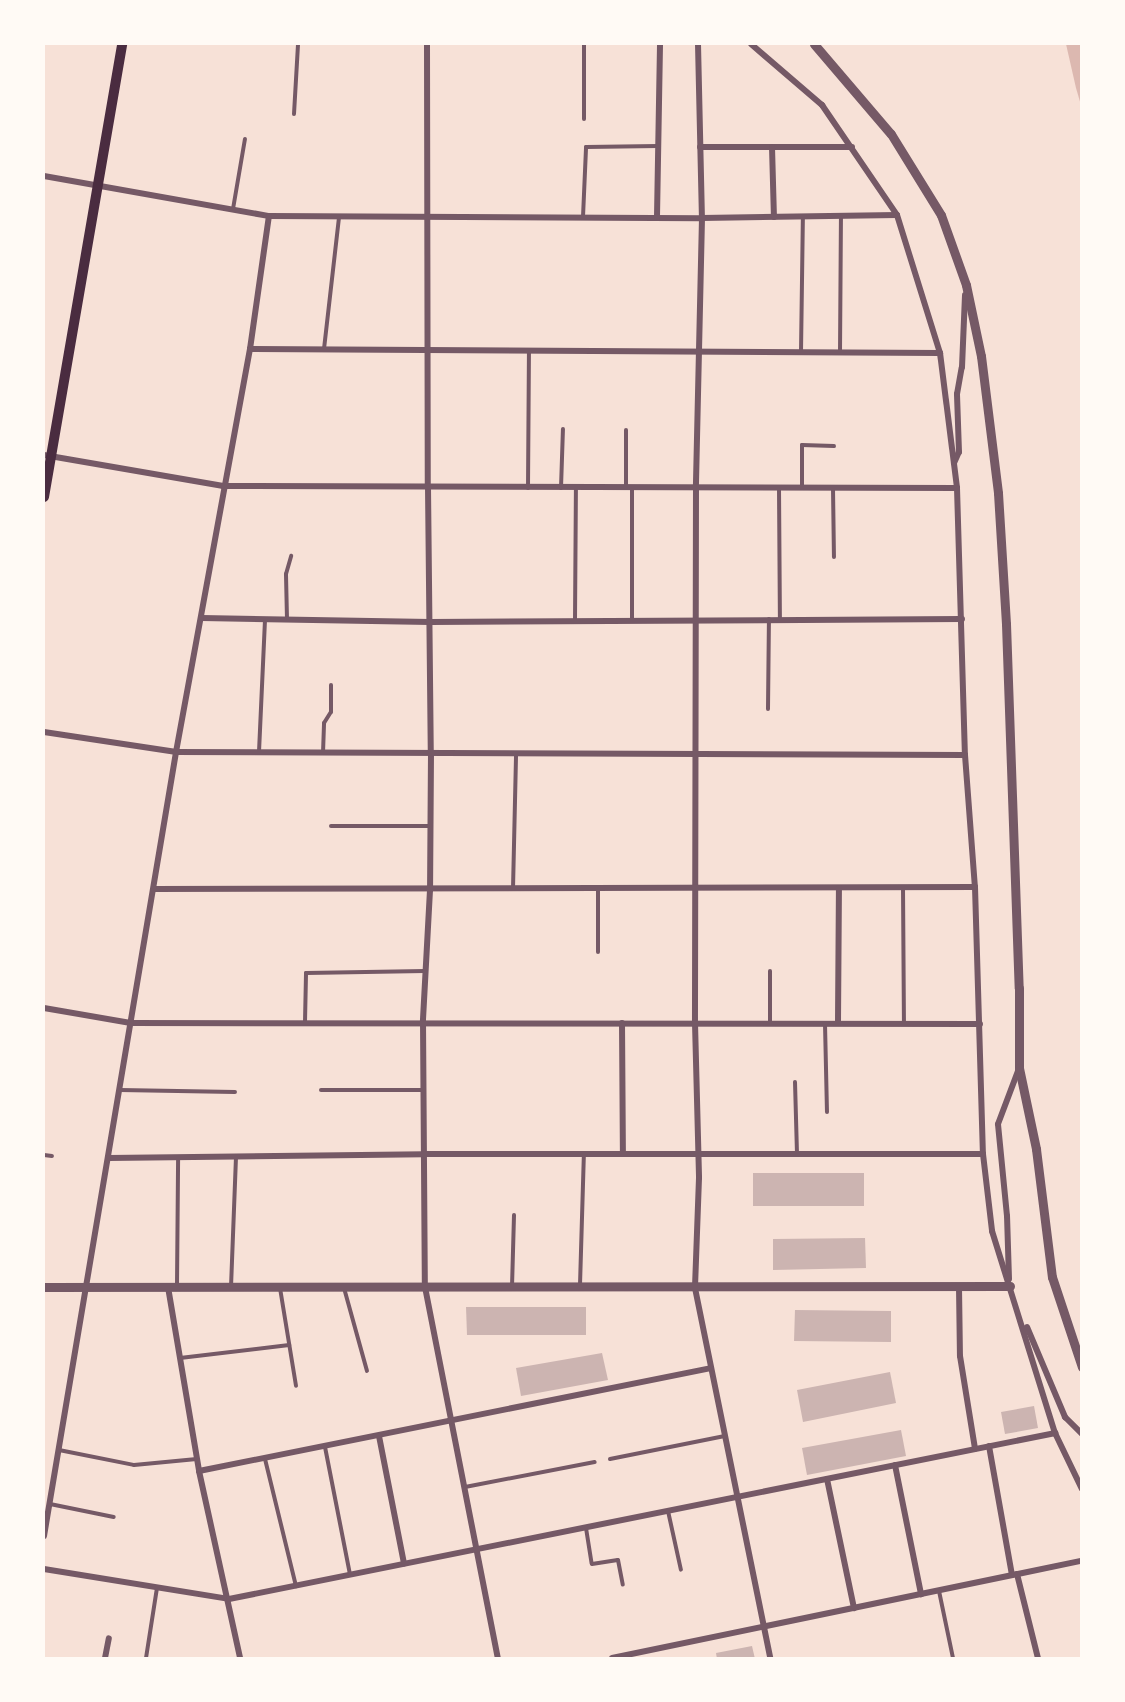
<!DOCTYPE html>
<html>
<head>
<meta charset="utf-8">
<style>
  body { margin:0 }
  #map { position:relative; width:1125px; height:1702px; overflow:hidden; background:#f7e1d7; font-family:"Fira Sans Condensed",sans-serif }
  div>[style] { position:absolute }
  .water>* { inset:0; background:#dcb8b0 }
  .building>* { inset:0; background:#ccb4b1 }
  .service>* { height:4px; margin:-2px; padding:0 2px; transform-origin:2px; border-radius:2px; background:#755966 }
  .minor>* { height:6px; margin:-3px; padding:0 3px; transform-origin:3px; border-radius:3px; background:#755966 }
  .tertiary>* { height:9px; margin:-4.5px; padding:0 4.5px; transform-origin:4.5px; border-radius:4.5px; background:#755966 }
  .secondary>* { height:10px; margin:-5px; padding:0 5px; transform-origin:5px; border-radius:5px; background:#4a2c40 }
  span { translate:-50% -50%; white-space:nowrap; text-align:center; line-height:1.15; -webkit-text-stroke:5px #fffaf5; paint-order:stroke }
  .frame { position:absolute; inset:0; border:45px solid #fffaf5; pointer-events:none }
</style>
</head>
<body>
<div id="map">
  <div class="water">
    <i style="clip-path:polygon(1066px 44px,1081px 44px,1081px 105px,1076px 88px)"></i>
  </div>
  <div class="building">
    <i style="clip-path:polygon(753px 1173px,864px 1173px,864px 1206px,753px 1206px)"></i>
    <i style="clip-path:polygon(865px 1238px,866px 1268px,773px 1270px,773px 1239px)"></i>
    <i style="clip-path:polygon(466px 1307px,586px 1307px,586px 1335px,467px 1335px)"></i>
    <i style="clip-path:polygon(795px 1310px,891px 1311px,891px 1342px,794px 1341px)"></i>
    <i style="clip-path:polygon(602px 1353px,608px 1380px,521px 1396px,516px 1368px)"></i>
    <i style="clip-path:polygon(890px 1372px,896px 1403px,803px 1422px,797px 1390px)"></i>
    <i style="clip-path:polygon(1034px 1406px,1038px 1428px,1005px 1434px,1001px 1412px)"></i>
    <i style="clip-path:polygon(901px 1430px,906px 1456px,807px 1475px,802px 1448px)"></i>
    <i style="clip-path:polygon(752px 1646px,755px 1659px,717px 1659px,716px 1653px)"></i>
  </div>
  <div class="service">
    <i style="left:584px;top:44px;width:75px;rotate:90deg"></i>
    <i style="left:294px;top:114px;width:70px;rotate:-86.7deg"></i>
    <i style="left:233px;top:209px;width:71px;rotate:-80.3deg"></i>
    <i style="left:583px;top:217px;width:70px;rotate:-87.5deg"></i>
    <i style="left:586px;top:147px;width:72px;rotate:-0.8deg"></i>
    <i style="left:324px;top:349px;width:133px;rotate:-83.5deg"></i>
    <i style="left:801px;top:352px;width:135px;rotate:-89.2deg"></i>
    <i style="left:840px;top:353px;width:136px;rotate:-89.6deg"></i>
    <i style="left:626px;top:430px;width:58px;rotate:90deg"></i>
    <i style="left:802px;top:487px;width:42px;rotate:-90deg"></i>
    <i style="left:802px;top:445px;width:32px;rotate:2deg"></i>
    <i style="left:528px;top:488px;width:137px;rotate:-89.6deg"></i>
    <i style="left:561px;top:488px;width:59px;rotate:-88.1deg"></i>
    <i style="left:632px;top:488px;width:131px;rotate:90deg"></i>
    <i style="left:779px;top:488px;width:131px;rotate:89.6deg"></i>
    <i style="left:833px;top:488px;width:69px;rotate:89.2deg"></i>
    <i style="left:287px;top:619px;width:45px;rotate:-91.3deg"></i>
    <i style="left:286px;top:574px;width:19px;rotate:-74deg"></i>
    <i style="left:575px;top:620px;width:132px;rotate:-89.6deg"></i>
    <i style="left:768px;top:709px;width:90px;rotate:-89.4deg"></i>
    <i style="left:259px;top:752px;width:133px;rotate:-87.4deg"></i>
    <i style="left:323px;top:753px;width:30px;rotate:-88deg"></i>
    <i style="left:324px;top:723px;width:13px;rotate:-58deg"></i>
    <i style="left:331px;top:712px;width:27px;rotate:-90deg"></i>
    <i style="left:331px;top:826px;width:100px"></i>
    <i style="left:903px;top:887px;width:136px;rotate:89.6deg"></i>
    <i style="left:513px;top:889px;width:136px;rotate:-88.7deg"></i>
    <i style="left:598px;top:889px;width:63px;rotate:90deg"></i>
    <i style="left:770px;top:971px;width:52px;rotate:90deg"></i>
    <i style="left:305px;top:1022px;width:49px;rotate:-88.8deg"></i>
    <i style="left:306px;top:973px;width:119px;rotate:-1deg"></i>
    <i style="left:825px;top:1024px;width:88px;rotate:88.7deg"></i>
    <i style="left:795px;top:1082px;width:72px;rotate:88.4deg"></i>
    <i style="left:120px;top:1090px;width:115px;rotate:1deg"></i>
    <i style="left:321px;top:1090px;width:103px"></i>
    <i style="left:44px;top:1155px;width:8px;rotate:7deg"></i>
    <i style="left:177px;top:1285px;width:127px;rotate:-89.5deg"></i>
    <i style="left:580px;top:1285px;width:131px;rotate:-88.3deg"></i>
    <i style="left:231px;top:1287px;width:130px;rotate:-87.8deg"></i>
    <i style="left:512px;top:1287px;width:72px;rotate:-88.4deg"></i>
    <i style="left:280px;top:1288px;width:99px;rotate:80.7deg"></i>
    <i style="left:344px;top:1288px;width:86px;rotate:74.5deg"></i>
    <i style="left:180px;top:1358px;width:110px;rotate:-6.8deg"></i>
    <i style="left:325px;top:1447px;width:130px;rotate:78.9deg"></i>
    <i style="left:59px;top:1450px;width:76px;rotate:11.3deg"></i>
    <i style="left:134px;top:1465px;width:63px;rotate:-5.4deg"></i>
    <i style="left:265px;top:1459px;width:131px;rotate:76.3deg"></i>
    <i style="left:610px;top:1459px;width:117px;rotate:-11.3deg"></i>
    <i style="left:465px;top:1487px;width:132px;rotate:-10.9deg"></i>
    <i style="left:50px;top:1504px;width:65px;rotate:11.5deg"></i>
    <i style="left:668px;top:1511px;width:60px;rotate:77.6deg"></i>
    <i style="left:586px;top:1528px;width:36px;rotate:81deg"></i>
    <i style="left:592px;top:1564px;width:26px;rotate:-9deg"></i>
    <i style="left:618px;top:1560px;width:25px;rotate:79deg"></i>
    <i style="left:939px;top:1591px;width:68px;rotate:78.2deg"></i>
    <i style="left:146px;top:1658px;width:71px;rotate:-81.1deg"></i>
  </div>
  <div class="minor">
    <i style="left:427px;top:44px;width:443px;rotate:89.9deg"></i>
    <i style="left:428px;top:487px;width:266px;rotate:89.4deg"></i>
    <i style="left:431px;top:753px;width:137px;rotate:90.4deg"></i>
    <i style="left:430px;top:890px;width:131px;rotate:93.1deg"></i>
    <i style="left:423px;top:1021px;width:266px;rotate:89.6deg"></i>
    <i style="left:425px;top:1287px;width:378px;rotate:78.9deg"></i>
    <i style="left:698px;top:44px;width:174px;rotate:88.7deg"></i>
    <i style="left:702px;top:218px;width:269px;rotate:91.3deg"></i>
    <i style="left:696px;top:487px;width:536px;rotate:90.11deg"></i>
    <i style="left:695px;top:1023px;width:155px;rotate:88.5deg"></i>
    <i style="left:699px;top:1178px;width:110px;rotate:92.1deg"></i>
    <i style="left:695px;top:1288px;width:378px;rotate:78.5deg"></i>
    <i style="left:751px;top:44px;width:94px;rotate:40.7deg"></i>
    <i style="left:822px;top:105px;width:133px;rotate:55.7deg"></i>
    <i style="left:897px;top:215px;width:145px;rotate:72.7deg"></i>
    <i style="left:940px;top:353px;width:136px;rotate:82.8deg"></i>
    <i style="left:957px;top:488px;width:267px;rotate:88.3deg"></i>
    <i style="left:965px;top:755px;width:132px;rotate:85.7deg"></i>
    <i style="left:975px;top:887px;width:267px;rotate:88.3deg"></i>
    <i style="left:983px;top:1154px;width:78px;rotate:83.3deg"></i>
    <i style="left:992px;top:1231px;width:212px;rotate:72.7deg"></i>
    <i style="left:1055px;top:1433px;width:62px;rotate:64.3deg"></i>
    <i style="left:700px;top:147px;width:152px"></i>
    <i style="left:772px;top:147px;width:70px;rotate:88.4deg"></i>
    <i style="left:44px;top:176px;width:229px;rotate:10.1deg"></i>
    <i style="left:269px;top:216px;width:433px;rotate:0.3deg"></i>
    <i style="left:702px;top:218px;width:195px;rotate:-0.9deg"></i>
    <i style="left:657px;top:217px;width:173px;rotate:-89deg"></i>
    <i style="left:250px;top:349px;width:690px;rotate:0.33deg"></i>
    <i style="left:44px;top:455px;width:182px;rotate:9.8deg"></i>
    <i style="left:223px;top:486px;width:734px;rotate:0.16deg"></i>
    <i style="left:954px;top:463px;width:12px;rotate:-66deg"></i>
    <i style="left:959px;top:452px;width:58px;rotate:-92deg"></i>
    <i style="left:957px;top:394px;width:27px;rotate:-80deg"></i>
    <i style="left:962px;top:367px;width:72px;rotate:-87.6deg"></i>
    <i style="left:202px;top:618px;width:228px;rotate:1deg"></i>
    <i style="left:430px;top:622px;width:532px;rotate:-0.32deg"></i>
    <i style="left:44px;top:732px;width:134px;rotate:8.6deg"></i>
    <i style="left:176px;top:752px;width:789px;rotate:0.22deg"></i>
    <i style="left:154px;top:889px;width:821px;rotate:-0.14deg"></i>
    <i style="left:44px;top:1008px;width:88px;rotate:9.8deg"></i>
    <i style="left:131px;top:1023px;width:849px;rotate:0.07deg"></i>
    <i style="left:622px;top:1023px;width:131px;rotate:89.6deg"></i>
    <i style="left:838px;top:1023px;width:135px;rotate:-89.6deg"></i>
    <i style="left:109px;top:1158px;width:315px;rotate:-0.7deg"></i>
    <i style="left:424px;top:1154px;width:559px"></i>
    <i style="left:1009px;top:1279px;width:63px;rotate:-91.8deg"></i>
    <i style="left:1007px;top:1216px;width:92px;rotate:-95.6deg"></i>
    <i style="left:998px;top:1124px;width:57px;rotate:-69.3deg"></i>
    <i style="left:168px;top:1287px;width:187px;rotate:80.4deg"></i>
    <i style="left:199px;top:1471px;width:191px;rotate:77.6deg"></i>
    <i style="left:959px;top:1287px;width:69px;rotate:89.2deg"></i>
    <i style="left:960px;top:1356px;width:94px;rotate:80.8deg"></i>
    <i style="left:1027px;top:1327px;width:98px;rotate:67.1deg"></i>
    <i style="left:1065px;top:1417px;width:24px;rotate:45deg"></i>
    <i style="left:379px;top:1436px;width:130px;rotate:78.9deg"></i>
    <i style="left:989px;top:1446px;width:131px;rotate:79.9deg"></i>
    <i style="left:895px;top:1465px;width:132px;rotate:78.6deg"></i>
    <i style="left:199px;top:1471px;width:522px;rotate:-11.37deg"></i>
    <i style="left:827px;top:1479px;width:132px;rotate:78.2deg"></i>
    <i style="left:44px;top:1536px;width:795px;rotate:-80.44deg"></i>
    <i style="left:176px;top:752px;width:410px;rotate:-79.6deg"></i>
    <i style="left:250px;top:349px;width:134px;rotate:-81.9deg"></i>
    <i style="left:44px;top:1569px;width:187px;rotate:9.2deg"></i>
    <i style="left:229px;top:1599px;width:843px;rotate:-11.36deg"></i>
    <i style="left:1017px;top:1574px;width:87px;rotate:76deg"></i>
    <i style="left:105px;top:1658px;width:20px;rotate:-79deg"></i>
    <i style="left:612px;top:1658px;width:480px;rotate:-11.7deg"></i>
  </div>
  <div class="tertiary">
    <i style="left:814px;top:44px;width:118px;rotate:49.5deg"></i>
    <i style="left:891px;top:134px;width:95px;rotate:58.3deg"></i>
    <i style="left:941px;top:215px;width:74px;rotate:70.3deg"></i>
    <i style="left:966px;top:285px;width:73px;rotate:78.1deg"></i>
    <i style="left:981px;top:356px;width:138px;rotate:82.9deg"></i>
    <i style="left:998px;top:493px;width:131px;rotate:86.5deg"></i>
    <i style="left:1006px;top:624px;width:364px;rotate:88deg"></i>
    <i style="left:1019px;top:988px;width:80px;rotate:90deg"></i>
    <i style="left:1019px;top:1068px;width:83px;rotate:78.1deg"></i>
    <i style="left:1036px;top:1149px;width:129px;rotate:82.9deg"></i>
    <i style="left:1052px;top:1277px;width:95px;rotate:71.6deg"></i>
    <i style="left:44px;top:1287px;width:966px;rotate:-0.06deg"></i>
  </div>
  <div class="secondary">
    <i style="left:44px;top:497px;width:460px;rotate:-80.2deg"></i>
  </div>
  <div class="frame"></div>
</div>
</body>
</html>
